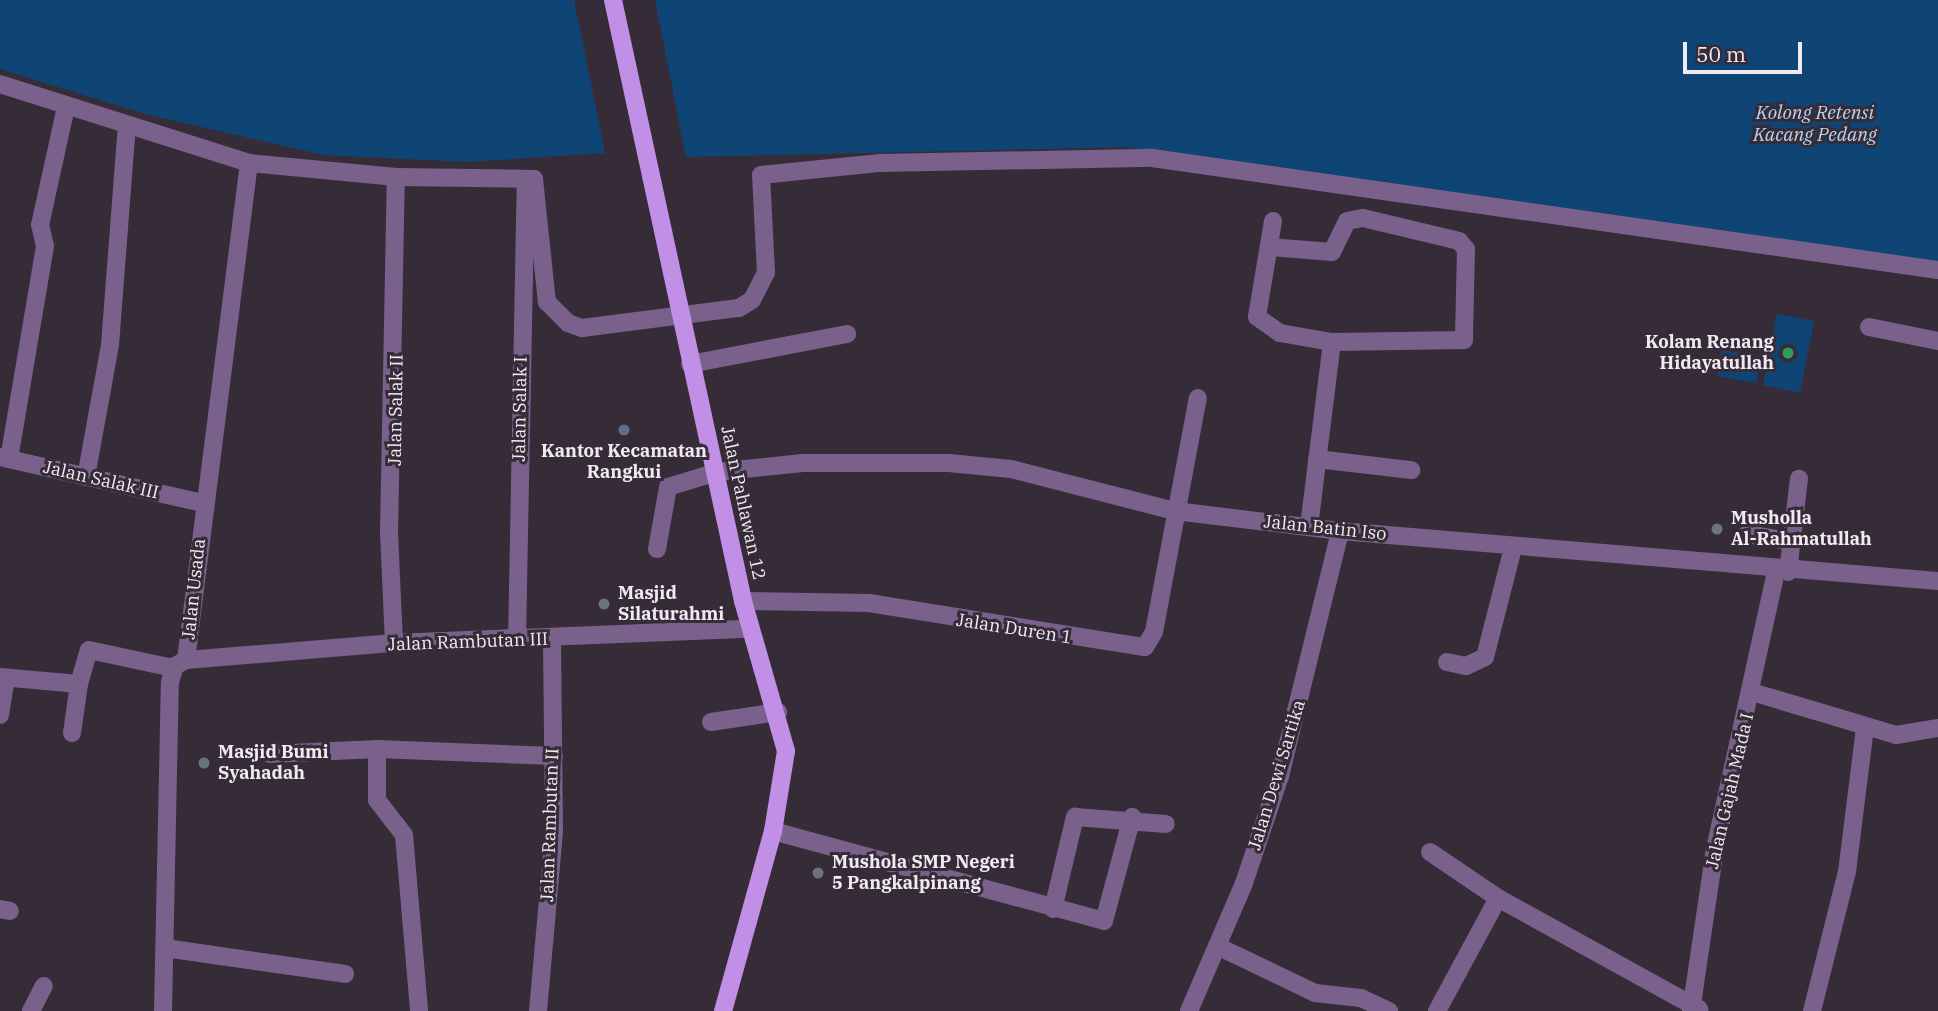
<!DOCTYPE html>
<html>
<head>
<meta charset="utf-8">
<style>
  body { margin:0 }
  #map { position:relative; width:1938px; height:1011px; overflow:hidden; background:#362c38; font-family:"IBM Plex Serif",serif }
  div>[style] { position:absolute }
  .water>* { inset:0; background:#0f4574 }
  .minor>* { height:18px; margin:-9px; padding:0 9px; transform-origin:9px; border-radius:9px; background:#79618b }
  .major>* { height:18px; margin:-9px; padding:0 9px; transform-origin:9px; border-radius:9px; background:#c28fe6 }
  .dots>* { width:19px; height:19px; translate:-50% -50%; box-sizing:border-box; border:4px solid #362c38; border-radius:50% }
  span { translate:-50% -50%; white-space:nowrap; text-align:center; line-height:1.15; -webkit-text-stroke:6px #362c38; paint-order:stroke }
  .poi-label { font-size:18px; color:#f1eaf2; font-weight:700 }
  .right { translate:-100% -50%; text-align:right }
  .left { translate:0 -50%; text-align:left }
  .street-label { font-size:18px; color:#f1eaf2 }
  .water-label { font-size:19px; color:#b8d4f1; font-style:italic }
  .scale { position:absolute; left:1683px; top:42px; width:119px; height:32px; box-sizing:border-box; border:4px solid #f1eaf2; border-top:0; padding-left:9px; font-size:21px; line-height:24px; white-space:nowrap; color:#f1eaf2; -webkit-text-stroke:5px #362c38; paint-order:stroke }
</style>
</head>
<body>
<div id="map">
  <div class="water">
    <i style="clip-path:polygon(0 0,574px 0,605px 153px,467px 162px,323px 155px,145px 114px,0 69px)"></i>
    <i style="clip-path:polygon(655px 0,1938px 0,1938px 263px,1125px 147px,686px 157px)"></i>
    <i style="clip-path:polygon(1777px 314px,1814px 321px,1800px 393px,1763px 385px)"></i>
    <i style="clip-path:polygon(1721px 350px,1761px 356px,1756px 383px,1717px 376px)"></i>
  </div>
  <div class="minor">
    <i style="left:0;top:84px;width:261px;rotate:17.6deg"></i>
    <i style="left:249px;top:163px;width:148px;rotate:5.4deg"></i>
    <i style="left:396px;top:177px;width:138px;rotate:0.8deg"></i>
    <i style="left:534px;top:179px;width:124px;rotate:84deg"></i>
    <i style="left:547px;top:302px;width:30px;rotate:45deg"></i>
    <i style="left:568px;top:323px;width:15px;rotate:20deg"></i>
    <i style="left:582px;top:328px;width:158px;rotate:-7.3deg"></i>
    <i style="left:739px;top:308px;width:15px;rotate:-32deg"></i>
    <i style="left:752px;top:300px;width:30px;rotate:-63deg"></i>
    <i style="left:766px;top:273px;width:98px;rotate:-92.9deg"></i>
    <i style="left:761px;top:175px;width:120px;rotate:-5.8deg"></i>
    <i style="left:880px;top:163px;width:272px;rotate:-1.1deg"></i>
    <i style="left:1152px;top:158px;width:794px;rotate:8.11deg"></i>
    <i style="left:1273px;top:221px;width:97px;rotate:99.5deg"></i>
    <i style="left:1257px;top:317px;width:28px;rotate:35deg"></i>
    <i style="left:1280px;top:333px;width:53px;rotate:9.8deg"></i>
    <i style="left:1269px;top:247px;width:63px;rotate:4.5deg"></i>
    <i style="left:1332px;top:252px;width:34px;rotate:-64deg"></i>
    <i style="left:1347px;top:221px;width:16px;rotate:-11deg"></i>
    <i style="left:1363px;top:218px;width:99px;rotate:13.5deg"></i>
    <i style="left:1459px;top:241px;width:11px;rotate:49deg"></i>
    <i style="left:1466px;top:249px;width:91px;rotate:91.3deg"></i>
    <i style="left:1464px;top:340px;width:132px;rotate:179.1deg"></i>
    <i style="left:1332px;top:342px;width:186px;rotate:97.1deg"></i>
    <i style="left:1869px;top:327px;width:70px;rotate:11.5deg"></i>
    <i style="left:690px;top:364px;width:160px;rotate:-10.8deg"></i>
    <i style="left:0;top:457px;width:208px;rotate:12.8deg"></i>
    <i style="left:9px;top:459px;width:216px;rotate:-80.4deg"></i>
    <i style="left:45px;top:246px;width:22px;rotate:-103deg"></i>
    <i style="left:40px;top:225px;width:121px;rotate:-77.6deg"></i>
    <i style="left:1317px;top:459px;width:95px;rotate:6.7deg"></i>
    <i style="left:86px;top:477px;width:134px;rotate:-79.7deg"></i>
    <i style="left:110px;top:345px;width:221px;rotate:-85.6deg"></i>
    <i style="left:1747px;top:534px;width:43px;rotate:9.5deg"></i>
    <i style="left:657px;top:549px;width:63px;rotate:-79.9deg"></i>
    <i style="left:668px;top:487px;width:51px;rotate:-17deg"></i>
    <i style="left:717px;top:472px;width:86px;rotate:-6deg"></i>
    <i style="left:803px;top:463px;width:146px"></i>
    <i style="left:949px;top:463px;width:62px;rotate:5.5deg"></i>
    <i style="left:1011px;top:469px;width:169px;rotate:14.4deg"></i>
    <i style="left:1175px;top:511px;width:166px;rotate:6.9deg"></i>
    <i style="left:1340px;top:531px;width:600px;rotate:4.78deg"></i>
    <i style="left:1788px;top:572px;width:94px;rotate:-83.3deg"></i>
    <i style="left:743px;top:601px;width:126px;rotate:0.9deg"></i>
    <i style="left:869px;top:603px;width:279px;rotate:9.1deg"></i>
    <i style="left:1145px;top:647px;width:17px;rotate:-59deg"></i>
    <i style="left:1154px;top:632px;width:238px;rotate:-79.4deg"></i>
    <i style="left:517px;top:640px;width:452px;rotate:-88.9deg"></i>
    <i style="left:394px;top:643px;width:110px;rotate:-92.6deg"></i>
    <i style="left:389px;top:533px;width:356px;rotate:-88.9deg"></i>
    <i style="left:186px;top:660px;width:209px;rotate:-4.7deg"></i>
    <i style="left:394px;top:643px;width:355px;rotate:-2.3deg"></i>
    <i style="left:1447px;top:662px;width:19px;rotate:12deg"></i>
    <i style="left:1466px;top:666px;width:21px;rotate:-25deg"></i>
    <i style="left:1485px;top:657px;width:113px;rotate:-75.6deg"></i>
    <i style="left:0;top:677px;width:79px;rotate:5.1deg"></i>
    <i style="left:79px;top:684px;width:35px;rotate:-74deg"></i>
    <i style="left:89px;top:650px;width:86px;rotate:12.1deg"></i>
    <i style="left:1752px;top:692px;width:150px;rotate:16.6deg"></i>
    <i style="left:1896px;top:735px;width:43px;rotate:-9.5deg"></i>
    <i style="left:0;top:715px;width:36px;rotate:-81deg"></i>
    <i style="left:711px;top:722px;width:68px;rotate:-8.5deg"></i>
    <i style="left:72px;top:733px;width:49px;rotate:-81.9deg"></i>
    <i style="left:377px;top:749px;width:177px;rotate:2.3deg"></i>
    <i style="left:270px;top:754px;width:107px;rotate:-2.7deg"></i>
    <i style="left:377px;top:749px;width:51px;rotate:90deg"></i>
    <i style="left:377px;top:800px;width:44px;rotate:52.4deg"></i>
    <i style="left:404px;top:835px;width:177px;rotate:85.1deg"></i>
    <i style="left:773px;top:831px;width:343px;rotate:15.2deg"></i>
    <i style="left:1104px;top:921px;width:108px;rotate:-74.9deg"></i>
    <i style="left:1430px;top:852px;width:82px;rotate:34.1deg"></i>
    <i style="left:1498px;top:898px;width:230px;rotate:28.9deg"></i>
    <i style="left:0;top:909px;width:10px;rotate:11deg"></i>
    <i style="left:1053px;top:909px;width:95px;rotate:-76.6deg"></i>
    <i style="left:1075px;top:817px;width:91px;rotate:4.4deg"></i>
    <i style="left:1217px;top:946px;width:109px;rotate:25.6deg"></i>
    <i style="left:1315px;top:993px;width:46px;rotate:6.2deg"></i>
    <i style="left:1361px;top:998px;width:31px;rotate:25deg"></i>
    <i style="left:165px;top:948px;width:182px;rotate:8.2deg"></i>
    <i style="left:31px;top:1011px;width:28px;rotate:-63deg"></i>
    <i style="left:163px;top:1011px;width:329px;rotate:-88.8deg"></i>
    <i style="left:170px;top:682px;width:17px;rotate:-73deg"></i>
    <i style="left:175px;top:666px;width:13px;rotate:-29deg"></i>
    <i style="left:186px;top:660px;width:501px;rotate:-82.78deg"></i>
    <i style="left:538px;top:1011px;width:181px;rotate:-84.9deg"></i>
    <i style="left:554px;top:831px;width:192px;rotate:-90.6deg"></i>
    <i style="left:1189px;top:1011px;width:139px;rotate:-66.7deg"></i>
    <i style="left:1244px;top:883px;width:113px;rotate:-71.4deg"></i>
    <i style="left:1280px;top:776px;width:252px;rotate:-76.2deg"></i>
    <i style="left:1437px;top:1011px;width:128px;rotate:-61.6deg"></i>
    <i style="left:1691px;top:1011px;width:164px;rotate:-81.6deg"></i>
    <i style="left:1715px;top:849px;width:284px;rotate:-77.6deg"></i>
    <i style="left:1812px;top:1011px;width:143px;rotate:-75.9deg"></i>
    <i style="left:1847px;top:872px;width:145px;rotate:-82.9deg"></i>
  </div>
  <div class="major">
    <i style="left:613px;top:0;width:615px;rotate:77.79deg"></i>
    <i style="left:743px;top:601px;width:156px;rotate:74deg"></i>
    <i style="left:786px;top:751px;width:81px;rotate:99.2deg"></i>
    <i style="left:773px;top:831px;width:187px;rotate:105.5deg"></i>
  </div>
  <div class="dots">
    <i style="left:1788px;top:353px;background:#2e9e5b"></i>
    <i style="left:624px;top:430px;background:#5c6f8a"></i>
    <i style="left:1717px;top:529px;background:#6b7280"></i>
    <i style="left:604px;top:604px;background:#6b7280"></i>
    <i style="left:204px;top:763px;background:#6b7280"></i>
    <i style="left:818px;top:873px;background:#6b7280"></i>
  </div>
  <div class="poi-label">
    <span class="right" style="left:1774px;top:353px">Kolam Renang<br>Hidayatullah</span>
    <span style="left:624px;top:462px">Kantor Kecamatan<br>Rangkui</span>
    <span class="left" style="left:1731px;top:529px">Musholla<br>Al-Rahmatullah</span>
    <span class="left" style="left:618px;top:604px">Masjid<br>Silaturahmi</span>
    <span class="left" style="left:218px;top:763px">Masjid Bumi<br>Syahadah</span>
    <span class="left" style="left:832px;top:873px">Mushola SMP Negeri<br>5 Pangkalpinang</span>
  </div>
  <div class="street-label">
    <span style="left:520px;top:409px;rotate:-89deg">Jalan Salak I</span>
    <span style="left:396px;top:410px;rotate:-89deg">Jalan Salak II</span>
    <span style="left:101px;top:480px;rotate:13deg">Jalan Salak III</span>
    <span style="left:743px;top:503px;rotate:78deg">Jalan Pahlawan 12</span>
    <span style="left:1325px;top:528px;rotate:6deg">Jalan Batin Iso</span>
    <span style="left:194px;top:589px;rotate:-84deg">Jalan Usada</span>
    <span style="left:1014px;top:629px;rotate:9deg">Jalan Duren 1</span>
    <span style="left:468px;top:642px;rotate:-2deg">Jalan Rambutan III</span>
    <span style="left:1277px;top:775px;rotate:-73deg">Jalan Dewi Sartika</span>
    <span style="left:1730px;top:791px;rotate:-77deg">Jalan Gajah Mada I</span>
    <span style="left:550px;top:825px;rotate:-88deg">Jalan Rambutan II</span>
  </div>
  <div class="water-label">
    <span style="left:1815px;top:124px">Kolong Retensi<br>Kacang Pedang</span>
  </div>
  <div class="scale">50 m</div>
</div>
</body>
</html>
